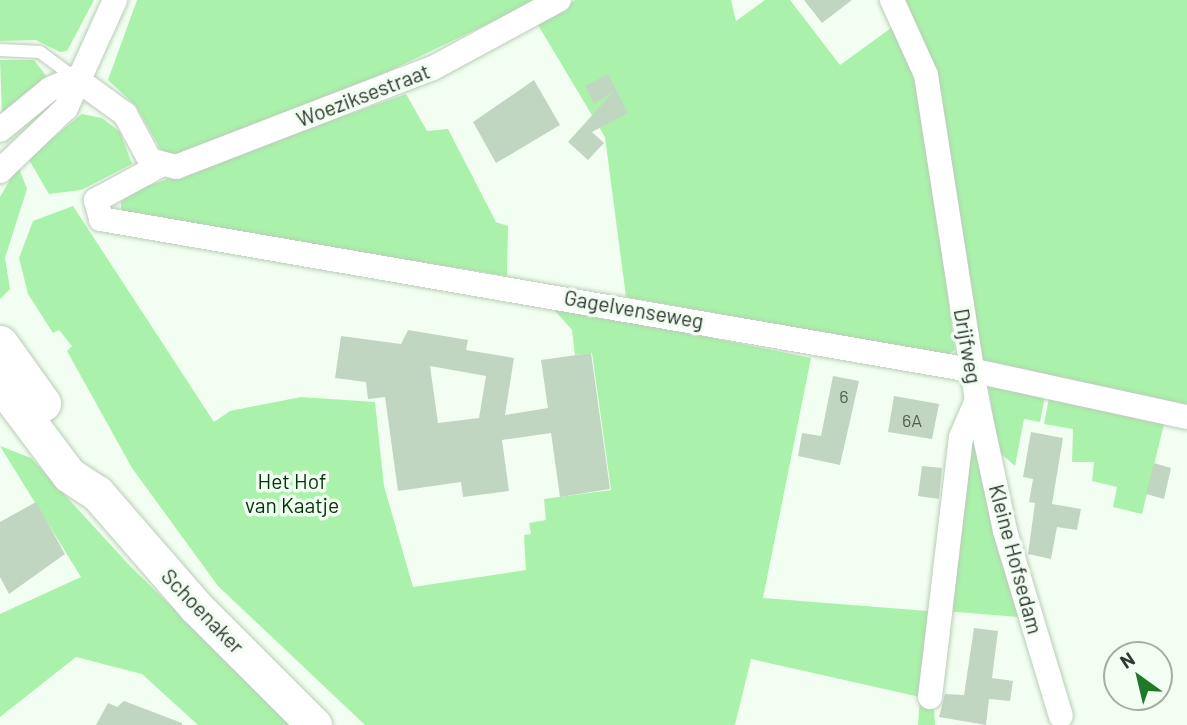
<!DOCTYPE html>
<html>
<head>
<meta charset="utf-8">
<style>
  body { margin:0 }
  #map { position:relative; width:1187px; height:725px; overflow:hidden; background:#f2fef1; font-family:Barlow,sans-serif }
  div>[style] { position:absolute }
  .green>* { inset:0; background:#aaf2ab }
  .building>* { inset:0; background:#c1d6c1 }
  .roads { filter:drop-shadow(0 0 2px #b9cdb8) drop-shadow(0 0 2px #b9cdb8) }
  .service>* { height:12px; margin:-6px; padding:0 6px; transform-origin:6px; border-radius:6px; background:#fff }
  .minor>* { height:24px; margin:-12px; padding:0 12px; transform-origin:12px; border-radius:12px; background:#fff }
  .secondary>* { height:35px; margin:-17.5px; padding:0 17.5px; transform-origin:17.5px; border-radius:17.5px; background:#fff }
  span { translate:-50% -50%; white-space:nowrap; text-align:center; line-height:1.15; -webkit-text-stroke:7px #f2fef1; paint-order:stroke }
  .number-label { font-size:18px; color:#535e53 }
  .number-label span { -webkit-text-stroke-width:0 }
  .street-label { font-size:21px; color:#2e362e }
  .park-label { font-size:21px; color:#003607 }
  .north { position:absolute; left:1103px; top:641px; width:70px; height:70px; box-sizing:border-box; background:#f2fef1; border:2px solid #a4aea3; border-radius:50%; rotate:326deg; font-size:19px; font-weight:700; line-height:28px; text-align:center; color:#2e362e }
  .north::after { content:''; display:block; margin:auto; width:24px; height:32px; background:#1e7a29; clip-path:polygon(50% 0,100% 100%,50% 72%,0 100%) }
</style>
</head>
<body>
<div id="map">
  <div class="green">
    <i style="clip-path:polygon(0 0,94px 0,67px 51px,60px 52px,36px 40px,0 41px)"></i>
    <i style="clip-path:polygon(137px 0,538px 0,364px 83px,184px 154px,164px 155px,136px 106px,108px 80px)"></i>
    <i style="clip-path:polygon(575px 0,731px 0,736px 21px,765px 0,790px 0,840px 65px,898px 23px,917px 69px,955px 350px,947px 355px,626px 297px,605px 137px,538px 25px)"></i>
    <i style="clip-path:polygon(899px 0,1187px 0,1187px 409px,983px 361px)"></i>
    <i style="clip-path:polygon(0 60px,34px 60px,47px 77px,2px 115px)"></i>
    <i style="clip-path:polygon(406px 94px,427px 131px,448px 129px,496px 222px,508px 226px,507px 276px,121px 213px,121px 202px,131px 192px)"></i>
    <i style="clip-path:polygon(82px 114px,102px 118px,120px 132px,132px 164px,81px 190px,49px 194px,28px 158px)"></i>
    <i style="clip-path:polygon(18px 166px,27px 189px,5px 258px,10px 289px,0 299px,0 197px)"></i>
    <i style="clip-path:polygon(73px 206px,214px 422px,230px 411px,301px 397px,375px 402px,384px 486px,413px 587px,526px 570px,524px 535px,531px 534px,529px 523px,546px 520px,544px 499px,611px 490px,592px 353px,575px 355px,572px 330px,550px 305px,811px 358px,763px 598px,928px 611px,935px 725px,918px 725px,920px 697px,751px 659px,735px 725px,365px 725px,218px 586px,132px 468px,67px 351px,72px 346px,59px 330px,53px 333px,28px 294px,19px 258px,33px 221px)"></i>
    <i style="clip-path:polygon(988px 383px,1045px 397px,1040px 422px,1024px 419px,1015px 466px,998px 451px)"></i>
    <i style="clip-path:polygon(1049px 398px,1164px 424px,1142px 514px,1113px 507px,1117px 487px,1092px 481px,1094px 462px,1072px 462px,1073px 429px,1044px 424px)"></i>
    <i style="clip-path:polygon(978px 430px,1025px 616px,1018px 617px,944px 611px,965px 446px)"></i>
    <i style="clip-path:polygon(0 446px,31px 458px,129px 565px,293px 725px,198px 725px,142px 674px,76px 657px,0 717px,0 614px,81px 577px)"></i>
  </div>
  <div class="building">
    <i style="clip-path:polygon(804px 0,852px 0,822px 23px)"></i>
    <i style="clip-path:polygon(608px 74px,628px 113px,592px 132px,604px 143px,588px 160px,568px 142px,613px 92px,594px 104px,585px 86px)"></i>
    <i style="clip-path:polygon(534px 80px,560px 125px,496px 163px,473px 122px)"></i>
    <i style="clip-path:polygon(evenodd,408px 330px,468px 340px,466px 350px,514px 358px,505px 415px,548px 408px,541px 360px,591px 353px,610px 489px,560px 497px,551px 433px,502px 440px,509px 491px,463px 497px,461px 482px,398px 491px,385px 397px,368px 399px,366px 382px,335px 378px,341px 336px,401px 344px,408px 330px,430px 366px,486px 376px,479px 418px,438px 423px,430px 366px)"></i>
    <i style="clip-path:polygon(833px 376px,859px 381px,840px 465px,798px 456px,802px 433px,821px 436px)"></i>
    <i style="clip-path:polygon(894px 396px,939px 404px,932px 439px,888px 432px)"></i>
    <i style="clip-path:polygon(1031px 432px,1063px 438px,1052px 504px,1081px 509px,1077px 530px,1057px 527px,1051px 559px,1028px 554px,1035px 503px,1029px 502px,1033px 479px,1023px 477px)"></i>
    <i style="clip-path:polygon(1154px 463px,1171px 468px,1164px 499px,1146px 494px)"></i>
    <i style="clip-path:polygon(922px 466px,942px 468px,939px 499px,918px 496px)"></i>
    <i style="clip-path:polygon(36px 502px,65px 554px,9px 594px,0 577px,0 522px)"></i>
    <i style="clip-path:polygon(974px 628px,998px 631px,992px 678px,1013px 681px,1010px 701px,989px 699px,986px 725px,939px 717px,945px 694px,964px 695px)"></i>
    <i style="clip-path:polygon(124px 701px,182px 723px,182px 725px,96px 725px,108px 703px,117px 707px)"></i>
  </div>
  <div class="roads">
    <div class="service">
      <i style="left:0;top:50px;width:40px;rotate:2.9deg"></i>
      <i style="left:40px;top:52px;width:44px;rotate:36.6deg"></i>
    </div>
    <div class="minor">
      <i style="left:892px;top:0;width:82px;rotate:65.6deg"></i>
      <i style="left:926px;top:75px;width:329px;rotate:81.1deg"></i>
      <i style="left:977px;top:400px;width:40px;rotate:113.4deg"></i>
      <i style="left:961px;top:437px;width:262px;rotate:96.8deg"></i>
      <i style="left:75px;top:78px;width:62px;rotate:35.8deg"></i>
      <i style="left:125px;top:114px;width:52px;rotate:61.5deg"></i>
      <i style="left:150px;top:160px;width:27px;rotate:15deg"></i>
      <i style="left:176px;top:167px;width:275px;rotate:-21.1deg"></i>
      <i style="left:433px;top:68px;width:143px;rotate:-28.4deg"></i>
      <i style="left:0;top:130px;width:65px;rotate:-39.4deg"></i>
      <i style="left:50px;top:89px;width:27px;rotate:-24deg"></i>
      <i style="left:159px;top:166px;width:72px;rotate:151.6deg"></i>
      <i style="left:96px;top:200px;width:20px;rotate:75deg"></i>
      <i style="left:101px;top:219px;width:883px;rotate:9.85deg"></i>
      <i style="left:971px;top:370px;width:221px;rotate:12.3deg"></i>
      <i style="left:0;top:171px;width:91px;rotate:-43.7deg"></i>
      <i style="left:66px;top:108px;width:119px;rotate:-65.6deg"></i>
      <i style="left:977px;top:400px;width:134px;rotate:77.9deg"></i>
      <i style="left:1005px;top:531px;width:193px;rotate:73.2deg"></i>
    </div>
    <div class="secondary">
      <i style="left:0;top:343px;width:74px;rotate:54.4deg"></i>
      <i style="left:0;top:383px;width:115px;rotate:53.1deg"></i>
      <i style="left:69px;top:475px;width:33px;rotate:33deg"></i>
      <i style="left:97px;top:493px;width:151px;rotate:49deg"></i>
      <i style="left:196px;top:607px;width:167px;rotate:45deg"></i>
    </div>
  </div>
  <div class="number-label">
    <span style="left:844px;top:396px">6</span>
    <span style="left:912px;top:420px">6A</span>
  </div>
  <div class="street-label">
    <span style="left:363px;top:95px;rotate:-21deg">Woeziksestraat</span>
    <span style="left:634px;top:309px;rotate:10deg">Gagelvenseweg</span>
    <span style="left:968px;top:346px;rotate:80deg">Drijfweg</span>
    <span style="left:1016px;top:559px;rotate:75deg">Kleine Hofsedam</span>
    <span style="left:203px;top:611px;rotate:46deg">Schoenaker</span>
  </div>
  <div class="park-label">
    <span style="left:292px;top:493px">Het Hof<br>van Kaatje</span>
  </div>
  <div class="north">N</div>
</div>
</body>
</html>
